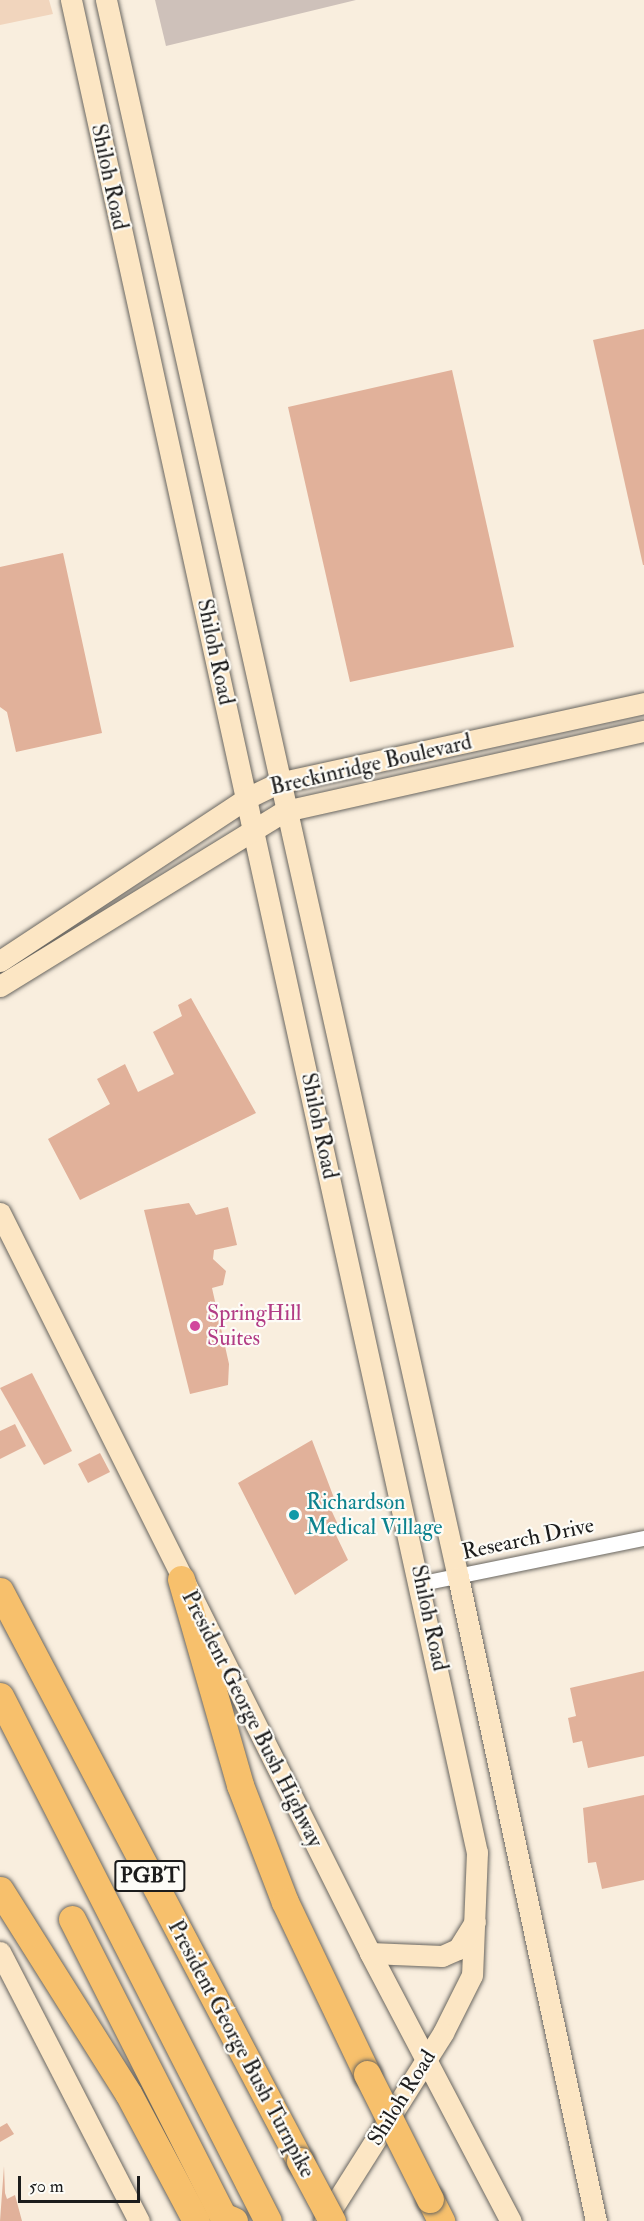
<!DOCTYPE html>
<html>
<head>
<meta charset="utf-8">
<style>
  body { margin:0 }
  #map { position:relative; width:644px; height:2221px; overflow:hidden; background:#f9eede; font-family:"IM FELL Double Pica",serif }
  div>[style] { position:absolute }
  .built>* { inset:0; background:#f1d5bd }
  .industrial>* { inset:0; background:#cec1ba }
  .building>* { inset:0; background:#e1b19a }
  .roads { filter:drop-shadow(0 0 2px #696660) drop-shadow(0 0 2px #696660) }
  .street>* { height:15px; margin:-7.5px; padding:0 7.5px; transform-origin:7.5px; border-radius:7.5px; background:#fff }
  .secondary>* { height:21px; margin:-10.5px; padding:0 10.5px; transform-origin:10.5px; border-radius:10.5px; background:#fce6c4 }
  .highway>* { height:27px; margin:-13.5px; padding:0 13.5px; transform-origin:13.5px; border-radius:13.5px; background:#f7c06c }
  .bridges { filter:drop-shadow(0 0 2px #696660) drop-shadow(0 0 2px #696660) }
  .highway-bridge>* { height:27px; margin:-13.5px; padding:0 13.5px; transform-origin:13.5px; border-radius:13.5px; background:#f7c06c }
  .dots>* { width:16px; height:16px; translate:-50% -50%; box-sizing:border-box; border:3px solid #fdfcf7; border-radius:50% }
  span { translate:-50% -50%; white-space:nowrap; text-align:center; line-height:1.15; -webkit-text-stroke:4.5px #fdfcf7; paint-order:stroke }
  .shield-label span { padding:2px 4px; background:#fdfcf7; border:2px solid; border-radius:4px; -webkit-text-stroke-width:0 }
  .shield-label { font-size:21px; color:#1c1c1c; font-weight:700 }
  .street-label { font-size:22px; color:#1c1c1c }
  .hotel-label { font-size:22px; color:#b23c85 }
  .left { translate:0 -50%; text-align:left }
  .culture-label { font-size:22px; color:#0d838f }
  .scale { position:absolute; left:18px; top:2176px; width:122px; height:27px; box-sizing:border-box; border:3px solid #1c1c1c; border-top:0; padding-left:8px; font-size:18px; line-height:21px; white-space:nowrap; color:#1c1c1c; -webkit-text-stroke:4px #fdfcf7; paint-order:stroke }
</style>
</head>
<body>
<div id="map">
  <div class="built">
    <i style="clip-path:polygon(0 0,49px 0,53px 14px,0 25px)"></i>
  </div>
  <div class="industrial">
    <i style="clip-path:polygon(155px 0,356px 0,166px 46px)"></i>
  </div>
  <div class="building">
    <i style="clip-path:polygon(644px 329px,644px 565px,643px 565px,593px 340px)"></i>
    <i style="clip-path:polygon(452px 370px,514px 647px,350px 682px,288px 407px)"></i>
    <i style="clip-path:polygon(63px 553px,102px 733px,16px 752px,7px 712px,0 707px,0 567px)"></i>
    <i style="clip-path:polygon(191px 998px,256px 1113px,80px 1200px,48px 1139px,110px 1104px,97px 1079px,125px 1064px,138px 1092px,174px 1074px,153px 1032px,182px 1016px,178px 1005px)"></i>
    <i style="clip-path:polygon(189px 1203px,196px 1215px,228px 1207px,237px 1245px,214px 1250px,213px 1259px,226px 1271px,223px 1285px,212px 1288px,229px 1364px,228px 1385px,190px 1394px,144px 1210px)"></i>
    <i style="clip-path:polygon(32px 1373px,72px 1451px,44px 1465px,0 1388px)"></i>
    <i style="clip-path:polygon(15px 1424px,26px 1446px,0 1459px,0 1431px)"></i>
    <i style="clip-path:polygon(312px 1440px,334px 1498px,327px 1501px,340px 1529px,334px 1531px,348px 1560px,295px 1595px,238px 1483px)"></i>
    <i style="clip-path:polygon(100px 1453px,110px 1472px,88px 1483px,78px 1464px)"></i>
    <i style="clip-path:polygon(644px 1671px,644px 1756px,588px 1768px,582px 1741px,573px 1743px,568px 1718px,576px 1716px,570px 1688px)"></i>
    <i style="clip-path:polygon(644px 1795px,644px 1880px,602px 1889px,596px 1862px,588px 1863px,583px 1808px)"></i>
    <i style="clip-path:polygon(7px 2123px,14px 2134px,0 2142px,0 2127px)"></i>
    <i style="clip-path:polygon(4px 2166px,5px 2193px,7px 2199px,15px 2195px,22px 2221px,0 2221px)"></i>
  </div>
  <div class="roads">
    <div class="street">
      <i style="left:422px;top:1583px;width:227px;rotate:-11.5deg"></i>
    </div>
    <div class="secondary">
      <i style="left:71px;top:0;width:1896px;rotate:77.64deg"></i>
      <i style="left:477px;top:1852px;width:123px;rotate:92.3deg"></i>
      <i style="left:472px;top:1975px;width:65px;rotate:116.6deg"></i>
      <i style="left:443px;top:2033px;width:222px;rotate:122.3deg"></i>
      <i style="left:106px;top:0;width:1616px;rotate:77.42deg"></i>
      <i style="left:458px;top:1577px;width:659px;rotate:77.91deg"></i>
      <i style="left:0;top:961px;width:296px;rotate:-33.4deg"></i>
      <i style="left:247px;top:798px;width:34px;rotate:-26deg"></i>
      <i style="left:278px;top:783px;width:375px;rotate:-12.3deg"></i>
      <i style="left:0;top:986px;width:334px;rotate:-31.6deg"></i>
      <i style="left:285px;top:811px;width:368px;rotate:-12.6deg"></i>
      <i style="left:0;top:1213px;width:827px;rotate:63.43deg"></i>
      <i style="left:370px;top:1953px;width:303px;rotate:62.3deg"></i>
      <i style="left:0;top:1952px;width:303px;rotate:62.7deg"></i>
      <i style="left:370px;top:1953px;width:72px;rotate:2.4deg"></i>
      <i style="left:442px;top:1956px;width:17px;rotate:-24deg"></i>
      <i style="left:458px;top:1949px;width:32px;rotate:-58deg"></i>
    </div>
    <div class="highway">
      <i style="left:181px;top:1579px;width:214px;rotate:74deg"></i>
      <i style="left:240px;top:1785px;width:125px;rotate:69deg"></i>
      <i style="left:285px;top:1902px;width:191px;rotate:64.5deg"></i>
      <i style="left:0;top:1591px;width:644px;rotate:62.24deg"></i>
      <i style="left:0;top:1696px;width:589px;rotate:62.96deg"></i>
      <i style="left:0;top:1890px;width:240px;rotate:57.8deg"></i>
      <i style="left:128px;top:2093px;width:145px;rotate:62deg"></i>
      <i style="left:72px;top:1919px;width:333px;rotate:63.1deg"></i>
      <i style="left:223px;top:2216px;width:12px;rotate:24deg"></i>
      <i style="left:430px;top:2199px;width:25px;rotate:63deg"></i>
    </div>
  </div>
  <div class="bridges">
    <div class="highway-bridge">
      <i style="left:367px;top:2074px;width:140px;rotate:63.3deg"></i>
      <i style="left:300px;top:2161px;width:68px;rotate:61.9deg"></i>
    </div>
  </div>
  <div class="dots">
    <i style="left:195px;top:1326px;background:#d1479c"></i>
    <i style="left:294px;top:1515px;background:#0f9aa8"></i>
  </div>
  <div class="shield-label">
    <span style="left:150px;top:1876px">PGBT</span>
  </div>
  <div class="street-label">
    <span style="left:109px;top:177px;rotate:78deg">Shiloh Road</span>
    <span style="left:215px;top:652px;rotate:78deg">Shiloh Road</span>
    <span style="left:371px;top:765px;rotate:-13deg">Breckinridge Boulevard</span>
    <span style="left:319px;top:1126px;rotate:78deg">Shiloh Road</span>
    <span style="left:528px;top:1539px;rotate:-12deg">Research Drive</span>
    <span style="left:429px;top:1618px;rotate:78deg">Shiloh Road</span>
    <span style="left:252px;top:1719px;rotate:63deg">President George Bush Highway</span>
    <span style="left:241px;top:2049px;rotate:62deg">President George Bush Turnpike</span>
    <span style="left:402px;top:2098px;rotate:-58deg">Shiloh Road</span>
  </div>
  <div class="hotel-label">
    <span class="left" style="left:207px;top:1326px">SpringHill<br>Suites</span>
  </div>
  <div class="culture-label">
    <span class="left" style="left:306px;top:1515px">Richardson<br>Medical Village</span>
  </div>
  <div class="scale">50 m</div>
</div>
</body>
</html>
